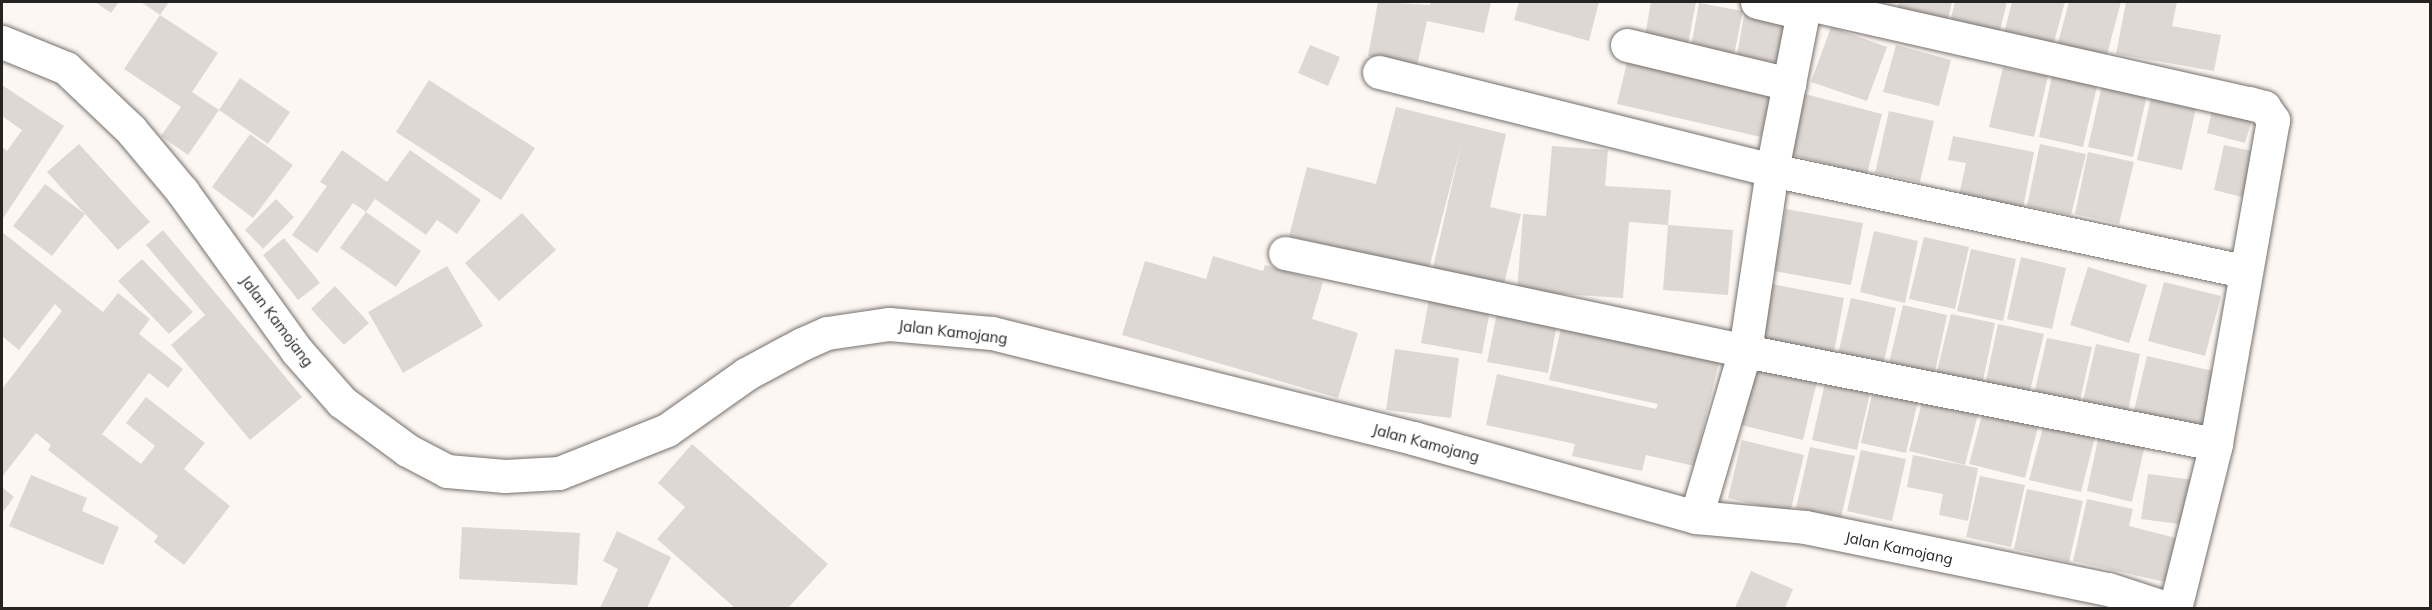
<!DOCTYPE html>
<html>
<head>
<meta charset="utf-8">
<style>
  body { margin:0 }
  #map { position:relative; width:2432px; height:610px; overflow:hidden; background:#fdf7f3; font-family:Mulish,sans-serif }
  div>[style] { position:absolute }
  .building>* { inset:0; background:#ded8d4 }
  .roads { filter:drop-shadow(0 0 2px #75706c) drop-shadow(0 0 2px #75706c) }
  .minor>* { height:33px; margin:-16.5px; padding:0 16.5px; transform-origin:16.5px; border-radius:16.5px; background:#fff }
  .major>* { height:33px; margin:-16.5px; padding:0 16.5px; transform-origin:16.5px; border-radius:16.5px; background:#fff }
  span { translate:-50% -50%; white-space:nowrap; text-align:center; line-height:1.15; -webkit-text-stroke:4.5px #fff; paint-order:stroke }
  .street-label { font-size:15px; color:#262423 }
  .frame { position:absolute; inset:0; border:3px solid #262423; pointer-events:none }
</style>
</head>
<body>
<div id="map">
  <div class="building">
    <i style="clip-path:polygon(95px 2px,119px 2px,111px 13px)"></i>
    <i style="clip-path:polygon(141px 2px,169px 2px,160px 15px,218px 53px,192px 92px,219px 110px,240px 78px,290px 112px,268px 144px,219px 110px,188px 155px,161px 136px,181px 107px,124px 69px,160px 15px)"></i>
    <i style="clip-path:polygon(1378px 2px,1430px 5px,1431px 2px,1491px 2px,1484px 33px,1427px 21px,1417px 66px,1368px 56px)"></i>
    <i style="clip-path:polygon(1519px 2px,1599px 2px,1589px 41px,1514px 20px)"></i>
    <i style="clip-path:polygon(1651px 2px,1696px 2px,1688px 44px,1645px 36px)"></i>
    <i style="clip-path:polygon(1899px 2px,1952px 2px,1947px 24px,1897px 11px)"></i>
    <i style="clip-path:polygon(1955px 2px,2007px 2px,1999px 34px,1950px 22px)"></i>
    <i style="clip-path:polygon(2012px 2px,2065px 2px,2052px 49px,2003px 37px)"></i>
    <i style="clip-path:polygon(2069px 2px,2121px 2px,2105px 62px,2056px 50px)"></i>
    <i style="clip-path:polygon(2126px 2px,2177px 2px,2172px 26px,2221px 35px,2214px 71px,2116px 54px)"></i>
    <i style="clip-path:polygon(1699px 3px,1743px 11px,1734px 55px,1691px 47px)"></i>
    <i style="clip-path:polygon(1745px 10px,1792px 18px,1783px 64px,1737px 55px)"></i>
    <i style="clip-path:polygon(1831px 27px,1887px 47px,1867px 101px,1811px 82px)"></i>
    <i style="clip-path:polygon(1310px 45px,1340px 57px,1328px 86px,1298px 73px)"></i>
    <i style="clip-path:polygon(1896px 45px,1951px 60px,1939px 106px,1883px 92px)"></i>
    <i style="clip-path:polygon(1628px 58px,1772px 92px,1761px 137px,1617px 104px)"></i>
    <i style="clip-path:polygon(2003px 67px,2048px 76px,2034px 137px,1989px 127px)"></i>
    <i style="clip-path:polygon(2052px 76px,2097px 86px,2083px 147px,2039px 137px)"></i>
    <i style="clip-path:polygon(429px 80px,535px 148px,501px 200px,396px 132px)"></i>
    <i style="clip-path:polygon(2px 85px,64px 126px,2px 220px,2px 147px,7px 151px,22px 130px,2px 116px)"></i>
    <i style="clip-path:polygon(2102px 85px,2147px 95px,2133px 157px,2088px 147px)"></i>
    <i style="clip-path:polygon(1805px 94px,1882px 114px,1867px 174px,1789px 154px)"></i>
    <i style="clip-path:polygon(2151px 98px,2196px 108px,2182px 170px,2137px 160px)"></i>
    <i style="clip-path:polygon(1396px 107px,1506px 134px,1490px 207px,1521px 214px,1504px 284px,1433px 268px,1461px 145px,1429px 268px,1289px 236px,1307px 167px,1376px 184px)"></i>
    <i style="clip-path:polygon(2212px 110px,2252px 120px,2245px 143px,2207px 133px)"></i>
    <i style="clip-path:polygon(1889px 111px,1934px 121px,1920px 182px,1875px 173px)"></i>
    <i style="clip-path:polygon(250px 134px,293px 165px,253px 218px,212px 187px)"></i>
    <i style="clip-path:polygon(1953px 136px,2034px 152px,2023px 208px,1959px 196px,1966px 163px,1948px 160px)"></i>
    <i style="clip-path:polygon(79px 144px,150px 222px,118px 250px,47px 172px)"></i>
    <i style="clip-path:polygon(2040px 144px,2086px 154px,2071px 215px,2027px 206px)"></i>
    <i style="clip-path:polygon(2224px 145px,2261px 153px,2250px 199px,2214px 190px)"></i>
    <i style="clip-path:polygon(1552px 146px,1608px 150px,1605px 186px,1671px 190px,1668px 225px,1733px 230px,1728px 295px,1663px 290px,1668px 225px,1629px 222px,1623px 298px,1517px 291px,1523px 214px,1546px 216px)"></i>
    <i style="clip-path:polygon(342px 150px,387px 182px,410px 150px,481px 200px,457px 234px,437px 220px,426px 235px,375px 199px,366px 212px,421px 251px,396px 287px,340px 248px,366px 212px,353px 203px,317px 253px,292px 235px,327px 186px,320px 182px)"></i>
    <i style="clip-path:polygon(2088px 152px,2134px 162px,2119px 224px,2075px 214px)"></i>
    <i style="clip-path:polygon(45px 184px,85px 214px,52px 256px,13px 226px)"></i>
    <i style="clip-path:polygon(276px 199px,294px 217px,263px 249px,245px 230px)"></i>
    <i style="clip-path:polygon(1786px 209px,1863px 223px,1851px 285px,1774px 271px)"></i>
    <i style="clip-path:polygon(522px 213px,556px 250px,499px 301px,465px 263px)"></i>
    <i style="clip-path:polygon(163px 230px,302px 397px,250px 440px,171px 345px,205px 315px,146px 245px)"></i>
    <i style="clip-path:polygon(1874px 231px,1918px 241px,1905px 303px,1860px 292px)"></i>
    <i style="clip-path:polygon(2px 232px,103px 312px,118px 293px,150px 319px,139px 334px,183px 369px,168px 388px,149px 373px,102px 434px,141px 464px,155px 446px,126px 423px,146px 397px,205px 443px,184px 469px,230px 506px,184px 565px,154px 542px,158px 536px,48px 450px,51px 445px,36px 433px,2px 477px,2px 389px,62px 311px,55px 304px,19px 350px,2px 336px)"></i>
    <i style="clip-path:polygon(1924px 237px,1969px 247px,1955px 309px,1909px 299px)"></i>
    <i style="clip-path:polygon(284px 238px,320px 283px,298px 300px,263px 255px)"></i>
    <i style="clip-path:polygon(1971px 249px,2016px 259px,2003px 321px,1957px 311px)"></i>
    <i style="clip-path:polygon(1213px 256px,1263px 271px,1265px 265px,1323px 282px,1312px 319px,1358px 333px,1338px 398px,1122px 335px,1145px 261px,1206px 279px)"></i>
    <i style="clip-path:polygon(2021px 257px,2066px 268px,2052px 329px,2007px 319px)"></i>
    <i style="clip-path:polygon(142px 259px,193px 312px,169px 334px,118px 281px)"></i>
    <i style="clip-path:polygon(447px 266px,483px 326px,403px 373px,368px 312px)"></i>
    <i style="clip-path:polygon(2088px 267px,2147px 285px,2129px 343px,2070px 325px)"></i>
    <i style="clip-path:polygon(2164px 282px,2221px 296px,2205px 356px,2148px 341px)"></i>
    <i style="clip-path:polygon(1767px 283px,1844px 298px,1833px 358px,1755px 344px)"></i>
    <i style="clip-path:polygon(335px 286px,369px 323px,344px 345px,311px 309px)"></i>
    <i style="clip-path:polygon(1431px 288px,1492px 299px,1482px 354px,1421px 343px)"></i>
    <i style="clip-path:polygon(1851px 298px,1896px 308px,1882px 370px,1837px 359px)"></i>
    <i style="clip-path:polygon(1903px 305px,1947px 315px,1934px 377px,1888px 367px)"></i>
    <i style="clip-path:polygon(1498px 308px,1558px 318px,1548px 373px,1487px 362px)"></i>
    <i style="clip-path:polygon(1951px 314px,1995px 323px,1982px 385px,1936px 375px)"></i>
    <i style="clip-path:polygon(1563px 320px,1721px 354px,1694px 466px,1646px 455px,1642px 471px,1572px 456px,1575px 444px,1486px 425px,1497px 374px,1656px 409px,1658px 404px,1549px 380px)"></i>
    <i style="clip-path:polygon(1998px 324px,2044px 334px,2029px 395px,1985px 385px)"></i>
    <i style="clip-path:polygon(2047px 338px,2092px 347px,2078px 409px,2033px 399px)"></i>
    <i style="clip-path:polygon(2096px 344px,2140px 354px,2127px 415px,2082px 405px)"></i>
    <i style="clip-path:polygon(1395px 349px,1459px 358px,1451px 418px,1386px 410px)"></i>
    <i style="clip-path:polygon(2147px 356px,2222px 373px,2209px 432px,2133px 415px)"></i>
    <i style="clip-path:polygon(1755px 367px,1817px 381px,1803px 440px,1741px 425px)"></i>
    <i style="clip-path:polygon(1826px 378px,1871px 389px,1857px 450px,1812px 440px)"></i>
    <i style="clip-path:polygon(1875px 381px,1920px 392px,1906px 453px,1861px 443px)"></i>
    <i style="clip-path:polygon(1925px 391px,1980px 406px,1965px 465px,1909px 451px)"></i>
    <i style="clip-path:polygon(1985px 404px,2040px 419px,2025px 478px,1969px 464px)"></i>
    <i style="clip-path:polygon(2045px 420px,2096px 433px,2081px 492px,2029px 480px)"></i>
    <i style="clip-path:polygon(2100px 430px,2146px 440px,2132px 502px,2087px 491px)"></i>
    <i style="clip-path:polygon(1742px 440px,1804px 455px,1790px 513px,1728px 498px)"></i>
    <i style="clip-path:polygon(692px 444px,828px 564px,788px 608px,735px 608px,657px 539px,685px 507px,658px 483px)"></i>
    <i style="clip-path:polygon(1810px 447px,1855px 456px,1841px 518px,1796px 508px)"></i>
    <i style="clip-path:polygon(1861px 450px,1906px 459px,1892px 521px,1847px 511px)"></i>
    <i style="clip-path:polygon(1913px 455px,1978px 468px,1968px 521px,1939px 515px,1943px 494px,1907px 487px)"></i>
    <i style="clip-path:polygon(2148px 474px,2194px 480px,2187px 525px,2141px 519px)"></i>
    <i style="clip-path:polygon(31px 475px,87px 498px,82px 511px,119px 527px,103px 565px,9px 526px)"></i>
    <i style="clip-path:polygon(1980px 476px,2025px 485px,2011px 547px,1966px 537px)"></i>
    <i style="clip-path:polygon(2px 487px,14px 497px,2px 513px)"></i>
    <i style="clip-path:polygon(2027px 489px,2083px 501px,2069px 562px,2014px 549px)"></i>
    <i style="clip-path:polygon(2087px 499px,2133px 509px,2129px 526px,2176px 538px,2165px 582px,2073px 561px)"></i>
    <i style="clip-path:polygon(462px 527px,580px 533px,577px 585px,459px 579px)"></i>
    <i style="clip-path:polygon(617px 531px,671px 557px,647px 608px,600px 608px,618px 569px,603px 561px)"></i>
    <i style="clip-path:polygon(1751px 571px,1793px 589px,1785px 608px,1735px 608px)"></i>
  </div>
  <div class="roads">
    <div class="minor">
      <i style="left:1757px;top:2px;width:47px;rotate:13.4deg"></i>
      <i style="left:1804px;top:3px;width:456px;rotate:12.7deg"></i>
      <i style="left:2249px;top:103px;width:16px;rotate:15deg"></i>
      <i style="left:2264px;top:107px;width:16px;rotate:55deg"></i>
      <i style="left:2273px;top:120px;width:329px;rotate:100deg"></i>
      <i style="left:2216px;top:444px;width:169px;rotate:104deg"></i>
      <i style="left:1627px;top:45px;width:167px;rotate:13.5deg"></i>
      <i style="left:1379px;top:72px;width:405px;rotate:14deg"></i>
      <i style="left:1772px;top:170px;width:483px;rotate:12.1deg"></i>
      <i style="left:1285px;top:253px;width:470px;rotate:12deg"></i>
      <i style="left:1745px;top:351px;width:480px;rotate:11.2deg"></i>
      <i style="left:1696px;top:517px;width:173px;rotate:-73.6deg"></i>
      <i style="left:1745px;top:351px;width:183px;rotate:-81.5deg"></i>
      <i style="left:1772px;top:170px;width:171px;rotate:-78.9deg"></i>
    </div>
    <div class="major">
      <i style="left:2px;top:42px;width:69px;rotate:22.1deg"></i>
      <i style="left:66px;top:68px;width:90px;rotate:43.6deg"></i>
      <i style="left:131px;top:130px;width:80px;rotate:50.1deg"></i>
      <i style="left:182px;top:191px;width:197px;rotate:54.3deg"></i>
      <i style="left:297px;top:351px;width:68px;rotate:48.6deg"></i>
      <i style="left:342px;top:402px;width:81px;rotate:36.4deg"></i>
      <i style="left:407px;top:450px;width:45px;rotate:27.7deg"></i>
      <i style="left:447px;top:471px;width:58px;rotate:4.9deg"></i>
      <i style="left:505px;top:476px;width:54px;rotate:-3.2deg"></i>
      <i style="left:559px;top:473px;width:116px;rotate:-21.7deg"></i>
      <i style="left:667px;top:430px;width:97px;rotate:-35.3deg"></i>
      <i style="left:746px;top:374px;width:64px;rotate:-28.2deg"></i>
      <i style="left:802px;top:344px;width:27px;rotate:-24deg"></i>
      <i style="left:827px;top:333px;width:63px;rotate:-8.3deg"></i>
      <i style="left:889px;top:324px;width:103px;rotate:5deg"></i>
      <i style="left:992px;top:333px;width:434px;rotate:14deg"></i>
      <i style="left:1413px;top:438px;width:294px;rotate:15.6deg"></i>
      <i style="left:1696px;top:517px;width:109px;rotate:5.2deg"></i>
      <i style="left:1805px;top:527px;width:309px;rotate:11.6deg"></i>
      <i style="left:2108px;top:589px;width:61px;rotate:18.1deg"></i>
    </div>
  </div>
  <div class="street-label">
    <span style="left:277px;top:321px;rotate:53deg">Jalan Kamojang</span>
    <span style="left:953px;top:332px;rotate:7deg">Jalan Kamojang</span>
    <span style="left:1426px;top:443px;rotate:15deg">Jalan Kamojang</span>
    <span style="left:1899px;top:548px;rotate:12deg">Jalan Kamojang</span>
  </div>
  <div class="frame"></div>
</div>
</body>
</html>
